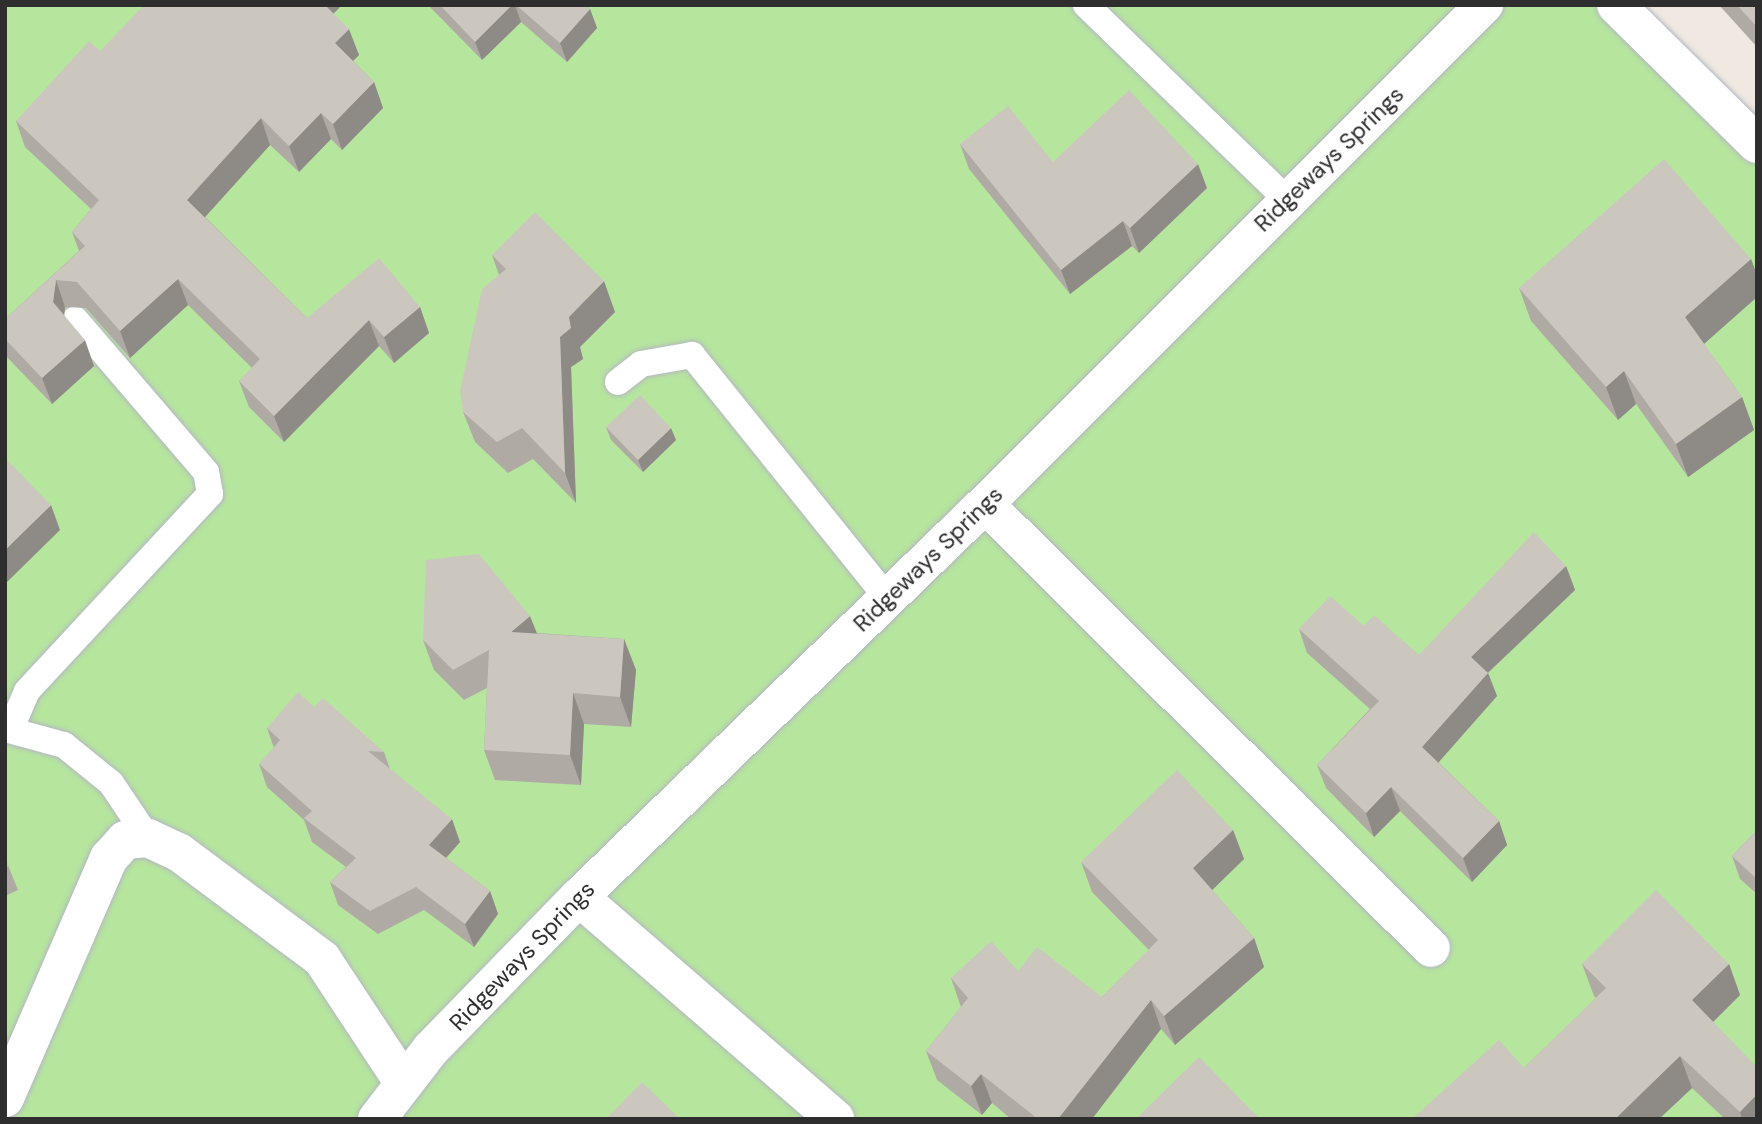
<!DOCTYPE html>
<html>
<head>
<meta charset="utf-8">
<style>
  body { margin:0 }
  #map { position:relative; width:1762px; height:1124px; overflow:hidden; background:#efe9e1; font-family:"DM Sans",sans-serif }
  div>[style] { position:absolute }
  .green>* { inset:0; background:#b6e59e }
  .roads { filter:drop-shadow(0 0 2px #b4b7c1) drop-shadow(0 0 2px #b4b7c1) }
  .service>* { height:26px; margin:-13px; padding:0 13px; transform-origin:13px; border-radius:13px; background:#fff }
  .minor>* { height:38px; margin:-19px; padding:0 19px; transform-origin:19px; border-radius:19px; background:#fff }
  .wall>* { inset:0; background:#afaba4 }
  .shaded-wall>* { inset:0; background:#8e8b86 }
  .building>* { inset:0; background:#cbc7bf }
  span { translate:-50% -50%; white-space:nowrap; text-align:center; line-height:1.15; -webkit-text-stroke:7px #fff; paint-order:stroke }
  .street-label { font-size:23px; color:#2e2e2e }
  .frame { position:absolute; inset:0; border:7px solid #2e2e2e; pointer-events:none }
</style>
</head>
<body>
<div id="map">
  <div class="green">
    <i style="clip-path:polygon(5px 5px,1615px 5px,1757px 164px,1757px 1119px,5px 1119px)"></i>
  </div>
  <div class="roads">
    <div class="service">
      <i style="left:1086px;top:5px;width:279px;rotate:44.1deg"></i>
      <i style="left:618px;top:382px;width:29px;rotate:-38deg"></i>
      <i style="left:641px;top:364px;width:52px;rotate:-10deg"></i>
      <i style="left:692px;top:355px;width:313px;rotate:51.2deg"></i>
      <i style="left:11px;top:728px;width:40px;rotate:-66.6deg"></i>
      <i style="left:27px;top:691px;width:269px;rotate:-47.1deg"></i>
      <i style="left:210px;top:494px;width:22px;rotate:-100deg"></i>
      <i style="left:206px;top:472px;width:201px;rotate:-130.6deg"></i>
      <i style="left:5px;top:729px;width:61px;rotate:15.2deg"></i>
      <i style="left:64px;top:745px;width:60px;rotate:39deg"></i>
      <i style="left:111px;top:783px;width:66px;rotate:56.1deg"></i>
    </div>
    <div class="minor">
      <i style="left:1616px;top:5px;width:198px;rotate:44.6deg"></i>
      <i style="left:985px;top:504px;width:629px;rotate:44.87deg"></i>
      <i style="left:579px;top:897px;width:339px;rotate:40.9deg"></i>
      <i style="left:5px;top:1098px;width:262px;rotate:-66.6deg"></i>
      <i style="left:109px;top:858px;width:24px;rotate:-48deg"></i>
      <i style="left:125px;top:840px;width:23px;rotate:-5deg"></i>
      <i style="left:148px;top:838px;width:35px;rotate:25deg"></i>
      <i style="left:180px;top:853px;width:177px;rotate:36.7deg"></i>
      <i style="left:322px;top:959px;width:147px;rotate:56.6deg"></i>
      <i style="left:377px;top:1119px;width:88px;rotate:-52.4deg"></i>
      <i style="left:431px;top:1049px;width:212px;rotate:-45.8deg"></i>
      <i style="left:579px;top:897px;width:565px;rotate:-44.07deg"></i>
      <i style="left:985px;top:504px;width:706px;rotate:-45deg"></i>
    </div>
  </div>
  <div class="wall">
    <i style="clip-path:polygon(428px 5px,586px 5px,590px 9px,597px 28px,567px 62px,521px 22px,482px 60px)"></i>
    <i style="clip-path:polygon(1719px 5px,1757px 5px,1757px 47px)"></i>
    <i style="clip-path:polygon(341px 6px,333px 14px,359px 55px,353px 61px,374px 82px,383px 108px,342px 150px,331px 139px,299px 172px,270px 145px,205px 217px,307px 318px,420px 307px,429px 333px,394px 363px,379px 346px,284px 442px,249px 407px,239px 381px,252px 368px,188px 305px,130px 358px,86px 308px,65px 307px,64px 315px,94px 366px,52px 404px,5px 355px,5px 319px,79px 251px,72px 232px,91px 209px,25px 147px,16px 121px,100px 51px)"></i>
    <i style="clip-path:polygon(960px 144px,1053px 162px,1207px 188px,1139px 253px,1132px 246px,1070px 294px,969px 169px)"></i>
    <i style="clip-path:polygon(492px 255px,615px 312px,580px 347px,583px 359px,571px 367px,576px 503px,533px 459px,508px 473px,475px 442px,463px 412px,499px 275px)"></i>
    <i style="clip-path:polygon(1751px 259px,1757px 275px,1757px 297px,1704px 344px,1742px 397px,1754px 430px,1688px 477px,1636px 404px,1618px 420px,1531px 321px,1519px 288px)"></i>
    <i style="clip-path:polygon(606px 427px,676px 440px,643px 472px,611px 440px)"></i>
    <i style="clip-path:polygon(1566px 566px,1575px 590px,1488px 673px,1497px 696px,1438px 762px,1499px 821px,1507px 845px,1472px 882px,1400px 811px,1374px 837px,1326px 788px,1317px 765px,1370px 709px,1307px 653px,1299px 629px,1364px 626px,1419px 655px)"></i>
    <i style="clip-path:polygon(537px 633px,624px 639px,636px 670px,631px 727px,584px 724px,581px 785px,495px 780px,484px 750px,487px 688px,464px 700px,434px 670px,423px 640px)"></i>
    <i style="clip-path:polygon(314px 707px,384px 752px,390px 769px,460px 842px,446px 858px,490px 891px,498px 914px,474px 947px,424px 910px,378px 934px,338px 905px,330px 882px,346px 867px,312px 842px,304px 820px,267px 787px,259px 764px,274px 748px,267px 728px)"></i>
    <i style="clip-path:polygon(1233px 830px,1244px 859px,1212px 890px,1254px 938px,1264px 967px,1175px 1045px,1161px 1029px,1092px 1119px,1011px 1119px,992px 1103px,982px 1115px,937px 1080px,926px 1051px,961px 1007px,951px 978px,1018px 971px,1102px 997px,1149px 950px,1092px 892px,1081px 862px)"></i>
    <i style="clip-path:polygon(1757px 830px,1757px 894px,1740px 879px,1732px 856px)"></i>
    <i style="clip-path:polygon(5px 858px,18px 890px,5px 896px)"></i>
    <i style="clip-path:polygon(1582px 964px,1729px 964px,1740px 995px,1713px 1022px,1757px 1119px,1725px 1119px,1692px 1088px,1659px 1119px,1412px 1119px,1524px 1068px,1596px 998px,1594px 996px)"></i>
  </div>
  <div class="shaded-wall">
    <i style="clip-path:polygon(319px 5px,341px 5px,341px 6px,325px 22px)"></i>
    <i style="clip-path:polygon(512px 5px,515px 5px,521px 22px,482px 60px,475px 42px)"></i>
    <i style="clip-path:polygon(590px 9px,597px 28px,567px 62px,560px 43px)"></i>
    <i style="clip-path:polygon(349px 29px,359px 55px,344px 70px,335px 43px)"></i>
    <i style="clip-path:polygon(374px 82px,383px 108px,342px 150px,333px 124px)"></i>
    <i style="clip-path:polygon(321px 113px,331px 139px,299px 172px,289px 146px)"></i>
    <i style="clip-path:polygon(261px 118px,270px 145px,197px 226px,187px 200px)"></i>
    <i style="clip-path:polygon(1198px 164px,1207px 188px,1139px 253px,1130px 228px)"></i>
    <i style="clip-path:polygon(1123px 221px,1132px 246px,1070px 294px,1061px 270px)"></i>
    <i style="clip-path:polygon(1751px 259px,1757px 275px,1757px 297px,1697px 350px,1685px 317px)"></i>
    <i style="clip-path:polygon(178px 279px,188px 305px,130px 358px,120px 331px)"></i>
    <i style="clip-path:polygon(56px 280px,65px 307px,63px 329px,53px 302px)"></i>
    <i style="clip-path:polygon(604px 281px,615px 312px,580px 347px,583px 359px,571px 367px,576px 503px,565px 473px,560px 337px,569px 317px)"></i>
    <i style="clip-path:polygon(420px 307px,429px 333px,394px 363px,384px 337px)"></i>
    <i style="clip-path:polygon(369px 320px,379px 346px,284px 442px,274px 416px)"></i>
    <i style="clip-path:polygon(85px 340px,94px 366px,52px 404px,42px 378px)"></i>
    <i style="clip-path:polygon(1624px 371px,1636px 404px,1618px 420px,1606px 387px)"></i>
    <i style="clip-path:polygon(1742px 397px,1754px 430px,1688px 477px,1676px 444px)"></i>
    <i style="clip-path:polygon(671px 428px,676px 440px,643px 472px,638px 460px)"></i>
    <i style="clip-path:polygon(51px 505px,60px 530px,6px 583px,5px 550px)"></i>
    <i style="clip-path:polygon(1566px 566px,1575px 590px,1479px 681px,1471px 657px)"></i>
    <i style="clip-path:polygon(530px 616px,542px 646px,511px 632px)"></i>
    <i style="clip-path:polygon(624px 639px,636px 670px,631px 727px,620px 697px)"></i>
    <i style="clip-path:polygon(1488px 673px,1497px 696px,1431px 771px,1422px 747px)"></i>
    <i style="clip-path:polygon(573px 693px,584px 724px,581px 785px,570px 755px)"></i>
    <i style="clip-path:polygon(1391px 787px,1400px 811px,1374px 837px,1366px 813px)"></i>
    <i style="clip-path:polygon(452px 819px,460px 842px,437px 868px,429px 845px)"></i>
    <i style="clip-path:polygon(1499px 821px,1507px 845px,1472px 882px,1463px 858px)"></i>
    <i style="clip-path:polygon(1233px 830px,1244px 859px,1204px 898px,1193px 868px)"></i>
    <i style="clip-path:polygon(490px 891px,498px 914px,474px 947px,465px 924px)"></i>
    <i style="clip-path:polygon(1254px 938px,1264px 967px,1175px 1045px,1164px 1016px)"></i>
    <i style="clip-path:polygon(1729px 964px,1740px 995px,1703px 1032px,1692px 1000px)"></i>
    <i style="clip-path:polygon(1151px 1000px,1161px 1029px,1092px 1119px,1058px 1119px)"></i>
    <i style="clip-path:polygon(1680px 1056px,1692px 1088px,1659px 1119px,1615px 1119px)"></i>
    <i style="clip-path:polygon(981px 1074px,992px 1103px,982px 1115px,971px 1086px)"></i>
    <i style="clip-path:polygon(1757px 1094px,1757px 1119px,1742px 1119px,1740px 1112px)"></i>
  </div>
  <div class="building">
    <i style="clip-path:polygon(144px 5px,325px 5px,349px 29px,335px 43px,374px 82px,333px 124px,321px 113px,289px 146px,261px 118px,187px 200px,307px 318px,379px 258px,420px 307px,384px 337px,369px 320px,274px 416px,239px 381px,260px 359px,178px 279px,120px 331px,77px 282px,56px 280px,53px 302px,85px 340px,42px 378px,5px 339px,5px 319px,85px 246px,72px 232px,99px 200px,16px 121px,89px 41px,100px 51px)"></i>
    <i style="clip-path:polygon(440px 5px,512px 5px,475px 42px)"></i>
    <i style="clip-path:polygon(516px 5px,586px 5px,590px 9px,560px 43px)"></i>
    <i style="clip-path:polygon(1737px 5px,1757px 5px,1757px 27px)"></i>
    <i style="clip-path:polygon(1129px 90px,1198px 164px,1130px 228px,1123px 221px,1061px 270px,960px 144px,1008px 106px,1053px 162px)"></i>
    <i style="clip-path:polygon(1664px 159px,1751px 259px,1685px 317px,1742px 397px,1676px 444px,1624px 371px,1606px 387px,1519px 288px)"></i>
    <i style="clip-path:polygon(535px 212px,604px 281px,569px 317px,571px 328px,560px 337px,565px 473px,522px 428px,497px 442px,463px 412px,460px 391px,482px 289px,506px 269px,492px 255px)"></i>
    <i style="clip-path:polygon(640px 395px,671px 428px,638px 460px,606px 427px)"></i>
    <i style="clip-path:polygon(5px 458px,51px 505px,5px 550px)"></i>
    <i style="clip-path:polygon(1534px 532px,1566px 566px,1471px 657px,1488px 673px,1422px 747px,1499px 821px,1463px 858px,1391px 787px,1366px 813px,1317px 765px,1379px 701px,1299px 629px,1330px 596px,1364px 626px,1374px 615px,1419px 655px)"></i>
    <i style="clip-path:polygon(479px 554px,530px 616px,511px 632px,624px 639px,620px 697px,573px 693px,570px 755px,484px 750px,489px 650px,453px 670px,423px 640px,426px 560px)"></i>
    <i style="clip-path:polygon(298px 692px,314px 707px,323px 698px,384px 752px,368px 751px,452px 819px,429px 845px,490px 891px,465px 924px,416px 887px,370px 911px,330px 882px,356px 858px,304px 818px,312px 811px,259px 764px,280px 740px,267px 728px)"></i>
    <i style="clip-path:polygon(1177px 770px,1233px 830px,1193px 868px,1254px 938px,1164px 1016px,1151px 1000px,1058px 1119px,1038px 1119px,981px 1074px,971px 1086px,926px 1051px,968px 998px,951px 978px,991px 941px,1018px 971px,1037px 947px,1102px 997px,1158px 940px,1081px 862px)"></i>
    <i style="clip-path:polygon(1757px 830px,1757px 879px,1732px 856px)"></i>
    <i style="clip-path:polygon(5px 858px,9px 866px,5px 868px)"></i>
    <i style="clip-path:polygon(1656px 890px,1729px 964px,1692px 1000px,1757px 1067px,1757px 1094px,1740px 1112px,1680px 1056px,1615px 1119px,1412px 1119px,1499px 1040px,1524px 1068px,1606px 988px,1582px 964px)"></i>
    <i style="clip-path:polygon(1199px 1057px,1260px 1119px,1136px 1119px)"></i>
    <i style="clip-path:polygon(642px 1082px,680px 1119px,606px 1119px)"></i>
  </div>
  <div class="street-label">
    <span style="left:1329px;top:159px;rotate:-44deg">Ridgeways Springs</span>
    <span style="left:928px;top:559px;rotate:-44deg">Ridgeways Springs</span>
    <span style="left:522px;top:956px;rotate:-46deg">Ridgeways Springs</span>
  </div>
  <div class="frame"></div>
</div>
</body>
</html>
